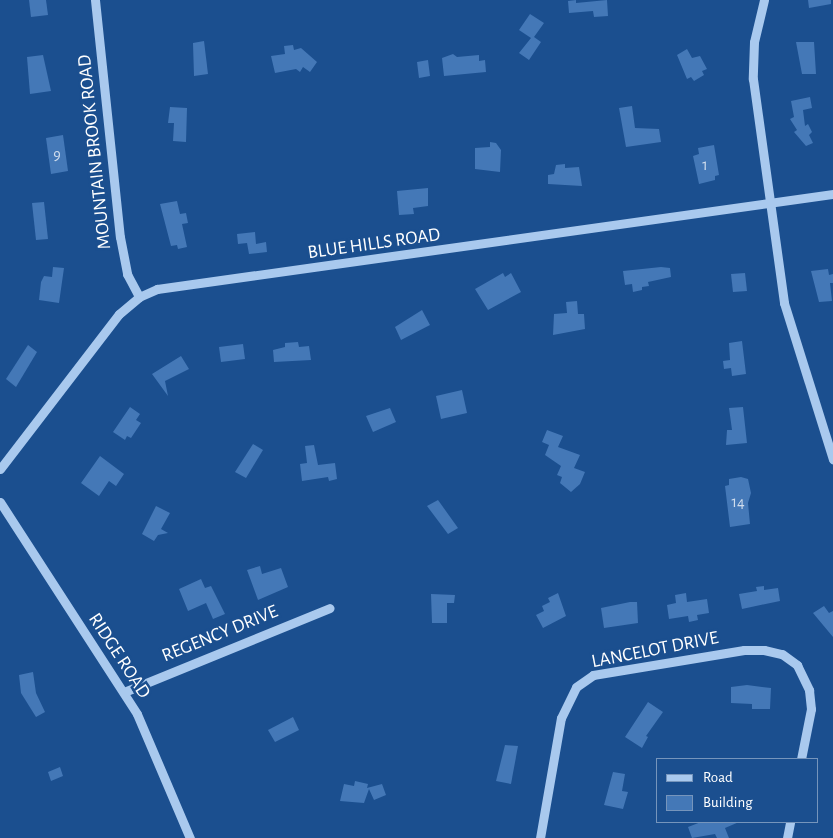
<!DOCTYPE html>
<html>
<head>
<meta charset="utf-8">
<style>
  body { margin:0 }
  #map { position:relative; width:833px; height:838px; overflow:hidden; background:#1b4f8f; font-family:"Alegreya Sans",sans-serif }
  div>[style] { position:absolute }
  .building>* { inset:0; background:#4478b7 }
  .minor>* { height:9px; margin:-4.5px; padding:0 4.5px; transform-origin:4.5px; border-radius:4.5px; background:#a9c9ee }
  span { translate:-50% -50%; white-space:nowrap; text-align:center; line-height:1.15; -webkit-text-stroke:5px #1b4f8f; paint-order:stroke }
  .number-label { font-size:16px; color:#d0dded }
  .number-label span { -webkit-text-stroke-width:0 }
  .street-label { font-size:19px; color:#fff }
  .legend { position:absolute; left:656px; top:758px; width:162px; height:65px; box-sizing:border-box; background:#1b4f8f; border:1px solid #7695bc; margin:0; padding:6px 9px; list-style:none; font-size:15px; color:#fff }
  .legend li { display:flex; align-items:center; gap:10px; height:25px }
  .legend b { width:25px; border:1px solid #7695bc }
</style>
</head>
<body>
<div id="map">
  <div class="building">
    <i style="clip-path:polygon(29px 0,46px 0,48px 15px,31px 17px)"></i>
    <i style="clip-path:polygon(576px 0,576px 3px,607px 0,608px 16px,594px 17px,593px 11px,569px 13px,568px 1px)"></i>
    <i style="clip-path:polygon(808px 0,831px 0,831px 4px,809px 8px)"></i>
    <i style="clip-path:polygon(530px 14px,544px 23px,534px 37px,541px 42px,529px 60px,519px 53px,531px 38px,519px 30px)"></i>
    <i style="clip-path:polygon(204px 41px,208px 74px,194px 76px,193px 43px)"></i>
    <i style="clip-path:polygon(796px 42px,814px 42px,816px 74px,802px 74px)"></i>
    <i style="clip-path:polygon(293px 45px,294px 50px,301px 48px,317px 62px,310px 72px,303px 67px,300px 72px,296px 69px,275px 73px,271px 56px,285px 54px,284px 46px)"></i>
    <i style="clip-path:polygon(687px 49px,692px 58px,700px 56px,707px 69px,702px 71px,704px 75px,694px 81px,691px 77px,687px 79px,677px 55px)"></i>
    <i style="clip-path:polygon(453px 54px,457px 57px,479px 55px,479px 61px,485px 60px,486px 72px,444px 76px,442px 58px)"></i>
    <i style="clip-path:polygon(43px 55px,51px 91px,30px 94px,27px 57px)"></i>
    <i style="clip-path:polygon(428px 60px,430px 76px,419px 78px,417px 62px)"></i>
    <i style="clip-path:polygon(810px 97px,812px 108px,803px 110px,805px 126px,808px 124px,812px 132px,809px 135px,813px 143px,806px 146px,794px 132px,797px 130px,790px 119px,794px 117px,791px 101px)"></i>
    <i style="clip-path:polygon(632px 106px,635px 128px,659px 129px,661px 142px,626px 147px,619px 108px)"></i>
    <i style="clip-path:polygon(170px 107px,187px 108px,186px 142px,173px 141px,174px 123px,168px 123px)"></i>
    <i style="clip-path:polygon(63px 135px,68px 171px,51px 174px,46px 138px)"></i>
    <i style="clip-path:polygon(490px 142px,496px 143px,501px 150px,500px 172px,475px 169px,475px 148px,490px 147px)"></i>
    <i style="clip-path:polygon(714px 145px,719px 175px,715px 176px,715px 180px,699px 184px,693px 156px,699px 154px,698px 148px)"></i>
    <i style="clip-path:polygon(565px 164px,565px 168px,579px 167px,582px 186px,548px 184px,548px 175px,554px 174px,556px 165px)"></i>
    <i style="clip-path:polygon(428px 188px,428px 206px,413px 208px,414px 214px,399px 215px,397px 191px)"></i>
    <i style="clip-path:polygon(177px 201px,180px 214px,186px 213px,188px 223px,182px 224px,187px 247px,178px 249px,177px 245px,171px 246px,160px 204px)"></i>
    <i style="clip-path:polygon(44px 202px,48px 239px,36px 240px,32px 203px)"></i>
    <i style="clip-path:polygon(255px 232px,256px 244px,266px 242px,267px 252px,249px 254px,247px 243px,238px 244px,237px 234px)"></i>
    <i style="clip-path:polygon(53px 267px,64px 268px,59px 303px,39px 300px,41px 282px,44px 276px,52px 277px)"></i>
    <i style="clip-path:polygon(661px 267px,670px 268px,671px 277px,648px 282px,649px 286px,642px 287px,642px 290px,633px 292px,632px 284px,625px 285px,623px 271px)"></i>
    <i style="clip-path:polygon(828px 269px,829px 275px,833px 274px,833px 283px,830px 283px,832px 301px,819px 302px,811px 271px)"></i>
    <i style="clip-path:polygon(503px 273px,505px 277px,511px 273px,521px 292px,488px 310px,475px 289px)"></i>
    <i style="clip-path:polygon(745px 273px,747px 291px,733px 292px,731px 274px)"></i>
    <i style="clip-path:polygon(577px 301px,578px 314px,584px 314px,585px 329px,553px 335px,554px 314px,567px 313px,566px 302px)"></i>
    <i style="clip-path:polygon(422px 310px,430px 325px,401px 340px,395px 327px)"></i>
    <i style="clip-path:polygon(742px 341px,746px 374px,732px 376px,731px 368px,724px 369px,723px 361px,730px 360px,729px 343px)"></i>
    <i style="clip-path:polygon(298px 342px,299px 347px,309px 346px,311px 360px,274px 362px,273px 350px,285px 347px,285px 343px)"></i>
    <i style="clip-path:polygon(243px 344px,245px 359px,221px 362px,219px 347px)"></i>
    <i style="clip-path:polygon(28px 345px,37px 352px,16px 387px,6px 379px)"></i>
    <i style="clip-path:polygon(181px 356px,189px 369px,165px 381px,168px 396px,152px 374px)"></i>
    <i style="clip-path:polygon(462px 390px,467px 413px,441px 419px,436px 396px)"></i>
    <i style="clip-path:polygon(130px 407px,140px 414px,136px 420px,141px 423px,131px 438px,127px 436px,125px 440px,113px 432px)"></i>
    <i style="clip-path:polygon(743px 407px,747px 443px,726px 445px,727px 430px,732px 430px,729px 408px)"></i>
    <i style="clip-path:polygon(390px 408px,396px 422px,373px 432px,366px 416px)"></i>
    <i style="clip-path:polygon(547px 430px,563px 436px,558px 447px,580px 455px,574px 468px,585px 472px,580px 484px,571px 492px,560px 483px,562px 477px,557px 475px,561px 466px,545px 455px,549px 445px,542px 442px)"></i>
    <i style="clip-path:polygon(253px 444px,263px 450px,246px 478px,235px 472px)"></i>
    <i style="clip-path:polygon(314px 445px,318px 465px,335px 463px,337px 479px,329px 481px,328px 477px,302px 481px,300px 464px,307px 463px,305px 446px)"></i>
    <i style="clip-path:polygon(100px 456px,124px 474px,116px 486px,109px 481px,99px 496px,81px 483px)"></i>
    <i style="clip-path:polygon(741px 477px,748px 479px,751px 493px,748px 503px,750px 524px,730px 527px,725px 486px,729px 485px,729px 479px)"></i>
    <i style="clip-path:polygon(438px 500px,458px 528px,448px 534px,427px 506px)"></i>
    <i style="clip-path:polygon(156px 506px,170px 513px,161px 529px,168px 533px,158px 535px,154px 541px,142px 534px)"></i>
    <i style="clip-path:polygon(260px 566px,262px 574px,281px 568px,288px 587px,258px 600px,247px 570px)"></i>
    <i style="clip-path:polygon(201px 579px,205px 588px,211px 586px,225px 614px,213px 619px,206px 603px,188px 611px,179px 589px)"></i>
    <i style="clip-path:polygon(764px 586px,764px 590px,778px 588px,780px 601px,742px 609px,739px 594px,757px 591px,756px 587px)"></i>
    <i style="clip-path:polygon(558px 593px,566px 616px,543px 628px,536px 615px,544px 611px,542px 606px,550px 602px,548px 598px)"></i>
    <i style="clip-path:polygon(686px 593px,687px 602px,707px 599px,709px 613px,697px 615px,698px 620px,689px 622px,688px 616px,669px 619px,667px 605px,676px 603px,675px 595px)"></i>
    <i style="clip-path:polygon(431px 594px,455px 595px,454px 603px,447px 603px,447px 623px,432px 623px)"></i>
    <i style="clip-path:polygon(630px 602px,637px 602px,638px 623px,604px 628px,601px 608px)"></i>
    <i style="clip-path:polygon(824px 606px,829px 613px,833px 611px,833px 637px,813px 613px)"></i>
    <i style="clip-path:polygon(33px 672px,36px 693px,45px 712px,36px 717px,21px 693px,19px 675px)"></i>
    <i style="clip-path:polygon(747px 685px,771px 688px,770px 709px,752px 709px,752px 704px,731px 703px,731px 687px)"></i>
    <i style="clip-path:polygon(648px 702px,663px 712px,646px 736px,648px 737px,642px 748px,625px 737px)"></i>
    <i style="clip-path:polygon(293px 717px,299px 730px,275px 742px,268px 730px)"></i>
    <i style="clip-path:polygon(505px 745px,518px 746px,511px 784px,496px 781px)"></i>
    <i style="clip-path:polygon(60px 767px,63px 776px,51px 781px,48px 772px)"></i>
    <i style="clip-path:polygon(613px 772px,625px 774px,622px 791px,628px 792px,623px 809px,604px 805px)"></i>
    <i style="clip-path:polygon(355px 781px,368px 784px,367px 788px,382px 784px,386px 795px,374px 800px,369px 789px,364px 803px,340px 801px,344px 784px,354px 786px)"></i>
    <i style="clip-path:polygon(701px 822px,739px 822px,725px 828px,729px 838px,717px 838px,715px 834px,692px 838px,688px 827px)"></i>
  </div>
  <div class="minor">
    <i style="left:95px;top:0;width:238px;rotate:84deg"></i>
    <i style="left:120px;top:237px;width:38px;rotate:79deg"></i>
    <i style="left:127px;top:274px;width:26px;rotate:62deg"></i>
    <i style="left:764px;top:0;width:43px;rotate:103.4deg"></i>
    <i style="left:754px;top:42px;width:37px;rotate:92deg"></i>
    <i style="left:753px;top:79px;width:226px;rotate:82.1deg"></i>
    <i style="left:784px;top:303px;width:164px;rotate:72.6deg"></i>
    <i style="left:0;top:469px;width:195px;rotate:-52.5deg"></i>
    <i style="left:119px;top:314px;width:26px;rotate:-40deg"></i>
    <i style="left:139px;top:297px;width:20px;rotate:-24deg"></i>
    <i style="left:157px;top:289px;width:683px;rotate:-8deg"></i>
    <i style="left:0;top:502px;width:252px;rotate:57.1deg"></i>
    <i style="left:137px;top:714px;width:135px;rotate:66.9deg"></i>
    <i style="left:124px;top:692px;width:222px;rotate:-22.2deg"></i>
    <i style="left:540px;top:838px;width:122px;rotate:-80.1deg"></i>
    <i style="left:561px;top:718px;width:34px;rotate:-64deg"></i>
    <i style="left:576px;top:687px;width:21px;rotate:-35deg"></i>
    <i style="left:593px;top:675px;width:153px;rotate:-9.4deg"></i>
    <i style="left:744px;top:650px;width:20px"></i>
    <i style="left:764px;top:650px;width:18px;rotate:13deg"></i>
    <i style="left:782px;top:654px;width:19px;rotate:36deg"></i>
    <i style="left:797px;top:665px;width:28px;rotate:64deg"></i>
    <i style="left:809px;top:690px;width:19px;rotate:84deg"></i>
    <i style="left:811px;top:709px;width:51px;rotate:101.3deg"></i>
    <i style="left:787px;top:838px;width:16px;rotate:-79deg"></i>
  </div>
  <div class="number-label">
    <span style="left:57px;top:155px">9</span>
    <span style="left:705px;top:165px">1</span>
    <span style="left:738px;top:502px">14</span>
  </div>
  <div class="street-label">
    <span style="left:95px;top:152px;rotate:-96deg">MOUNTAIN BROOK ROAD</span>
    <span style="left:374px;top:244px;rotate:-8deg">BLUE HILLS ROAD</span>
    <span style="left:220px;top:634px;rotate:-22deg">REGENCY DRIVE</span>
    <span style="left:655px;top:650px;rotate:-11deg">LANCELOT DRIVE</span>
    <span style="left:119px;top:656px;rotate:57deg">RIDGE ROAD</span>
  </div>
  <ul class="legend">
  <li><b style="height:6px;background:#a9c9ee"></b>Road</li>
  <li><b style="height:14px;background:#4478b7"></b>Building</li>
  </ul>
</div>
</body>
</html>
